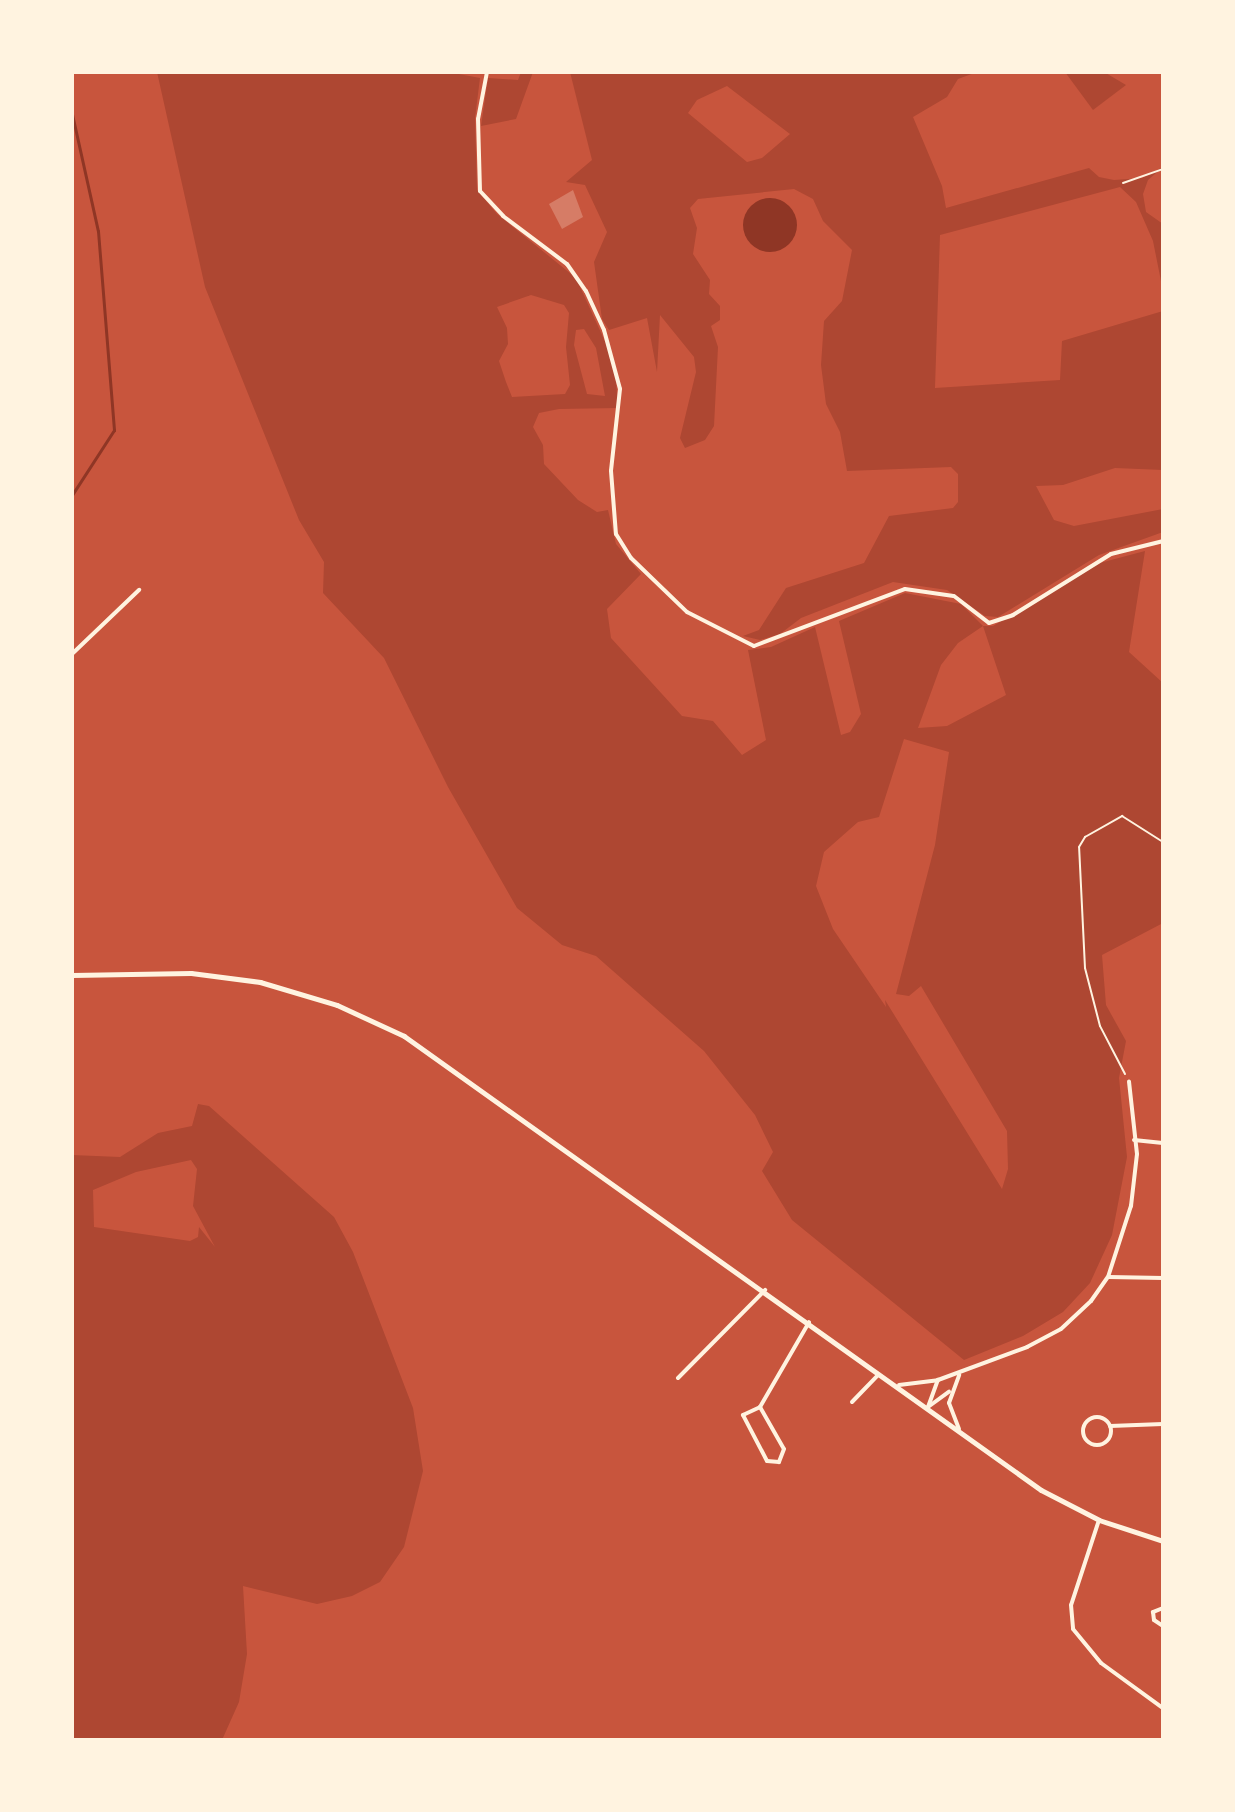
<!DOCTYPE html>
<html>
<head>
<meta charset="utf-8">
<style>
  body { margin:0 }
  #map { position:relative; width:1235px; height:1812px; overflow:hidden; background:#c8553d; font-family:"Open Sans",sans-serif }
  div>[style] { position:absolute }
  .green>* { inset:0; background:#ae4732 }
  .water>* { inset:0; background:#8f3625 }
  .round { border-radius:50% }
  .stream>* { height:3px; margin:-1.5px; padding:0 1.5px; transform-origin:1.5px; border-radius:1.5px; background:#8f3625 }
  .building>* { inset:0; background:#d67c66 }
  .path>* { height:2px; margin:-1px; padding:0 1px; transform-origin:1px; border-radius:1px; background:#fff3e0 }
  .service>* { height:2px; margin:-1px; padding:0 1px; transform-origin:1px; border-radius:1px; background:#fff3e0 }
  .minor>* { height:4px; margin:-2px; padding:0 2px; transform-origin:2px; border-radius:2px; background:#fff3e0 }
  .minor>.ring { margin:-2px; padding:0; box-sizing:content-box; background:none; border:4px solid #fff3e0; border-radius:50% }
  .tertiary>* { height:5px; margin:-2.5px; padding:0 2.5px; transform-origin:2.5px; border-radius:2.5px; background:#fff3e0 }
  span { translate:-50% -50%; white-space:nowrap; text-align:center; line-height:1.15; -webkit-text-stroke:8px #fff3e0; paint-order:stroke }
  .frame { position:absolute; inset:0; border:74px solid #fff3e0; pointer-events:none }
</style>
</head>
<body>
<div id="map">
  <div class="green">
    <i style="clip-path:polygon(evenodd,157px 72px,448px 72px,480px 78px,475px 118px,477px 190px,497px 214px,576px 278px,608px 348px,616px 381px,618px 408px,559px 409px,539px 413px,533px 427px,543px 445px,544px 464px,578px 500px,597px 512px,608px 510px,616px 544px,641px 574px,607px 609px,611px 638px,682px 716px,713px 721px,742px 755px,766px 740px,748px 650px,771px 647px,815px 627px,841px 735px,850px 732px,861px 714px,839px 621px,905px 593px,961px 604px,983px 626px,993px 626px,1096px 564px,1145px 551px,1129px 652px,1163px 683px,1163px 923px,1102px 955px,1106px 1005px,1126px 1041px,1119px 1078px,1127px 1157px,1112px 1235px,1090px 1283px,1063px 1312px,1023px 1336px,964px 1360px,792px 1220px,762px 1171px,773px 1152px,755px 1115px,704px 1051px,596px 956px,562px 945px,517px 908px,448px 787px,384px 658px,323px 593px,324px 562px,299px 520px,205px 287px,157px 72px,531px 295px,564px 305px,569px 313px,566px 347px,570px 385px,565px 394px,512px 397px,506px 382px,499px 361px,508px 344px,507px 328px,497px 307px,531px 295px,157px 72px,584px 329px,596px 348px,605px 396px,587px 394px,574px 345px,576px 330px,584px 329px,157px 72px,983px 626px,1006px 695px,947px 726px,918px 728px,941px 665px,958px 643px,983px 626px,157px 72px,904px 739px,949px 752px,935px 845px,896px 994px,909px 996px,921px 986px,1007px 1131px,1008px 1169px,1002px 1189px,885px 1000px,886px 1007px,833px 929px,816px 886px,824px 852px,858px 822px,879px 817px,904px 739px)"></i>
    <i style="clip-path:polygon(521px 72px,533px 72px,516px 119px,481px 126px,488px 78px,518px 80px)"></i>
    <i style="clip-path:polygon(evenodd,570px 72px,977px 72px,958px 79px,947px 97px,913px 117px,942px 186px,946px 208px,1089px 168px,1099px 177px,1114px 180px,1142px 178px,1163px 167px,1148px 180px,1143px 194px,1146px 212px,1163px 224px,1163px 291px,1153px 241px,1136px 202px,1120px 187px,940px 235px,935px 388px,1060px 380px,1062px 341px,1163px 311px,1163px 470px,1115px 468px,1063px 485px,1036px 486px,1054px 520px,1074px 526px,1163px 509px,1163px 532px,1099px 555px,998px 617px,985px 616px,947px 590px,893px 582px,801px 618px,780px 634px,760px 640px,743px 636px,759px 630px,786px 588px,864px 563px,889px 516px,953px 508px,958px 502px,958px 474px,951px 467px,847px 471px,840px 432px,826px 404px,821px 365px,824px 321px,842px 301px,852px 250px,823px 221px,813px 199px,794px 189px,698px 199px,690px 208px,697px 228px,693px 254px,710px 280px,709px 294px,720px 306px,720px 320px,711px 326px,718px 347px,714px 426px,705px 440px,685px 448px,680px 438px,696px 372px,694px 357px,660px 315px,657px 372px,647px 318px,609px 330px,602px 319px,594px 262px,607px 232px,585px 185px,566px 182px,592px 160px,570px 72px,727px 86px,790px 134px,762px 158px,747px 162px,688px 113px,697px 100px,727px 86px)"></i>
    <i style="clip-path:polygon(1065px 72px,1104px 72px,1126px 85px,1093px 110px)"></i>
    <i style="clip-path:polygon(evenodd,198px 1104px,209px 1106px,334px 1217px,353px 1252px,413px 1408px,423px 1471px,404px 1547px,380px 1582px,352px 1596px,317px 1604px,243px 1586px,247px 1654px,239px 1702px,222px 1740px,72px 1740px,72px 1155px,120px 1157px,158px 1133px,192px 1126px,198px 1104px,191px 1160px,197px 1169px,193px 1206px,215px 1247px,199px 1227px,198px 1237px,190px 1241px,94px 1227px,93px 1190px,136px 1172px,191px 1160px)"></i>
  </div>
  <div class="water">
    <i class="round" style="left:743px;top:198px;width:54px;height:54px"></i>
  </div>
  <div class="stream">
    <i style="left:72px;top:114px;width:120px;rotate:77.5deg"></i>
    <i style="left:98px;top:231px;width:200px;rotate:85.4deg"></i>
    <i style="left:114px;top:430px;width:77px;rotate:122.9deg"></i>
  </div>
  <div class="building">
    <i style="clip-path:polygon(573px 190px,583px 217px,562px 229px,549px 204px)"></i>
  </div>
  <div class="path">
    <i style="left:1125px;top:1074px;width:54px;rotate:-117.5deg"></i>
    <i style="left:1100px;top:1026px;width:60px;rotate:-104.5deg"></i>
    <i style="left:1085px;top:968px;width:121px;rotate:-92.8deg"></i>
    <i style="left:1079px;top:847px;width:12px;rotate:-59deg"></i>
    <i style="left:1085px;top:837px;width:43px;rotate:-29.6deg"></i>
    <i style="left:1122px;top:816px;width:49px;rotate:32.4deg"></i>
  </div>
  <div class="service">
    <i style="left:1123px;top:183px;width:42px;rotate:-19.3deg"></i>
  </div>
  <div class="minor">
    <i style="left:487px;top:72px;width:48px;rotate:100.8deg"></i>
    <i style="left:478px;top:119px;width:72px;rotate:88.4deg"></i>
    <i style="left:480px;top:191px;width:34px;rotate:47deg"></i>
    <i style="left:503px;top:216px;width:80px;rotate:36.9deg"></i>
    <i style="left:567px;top:264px;width:33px;rotate:55deg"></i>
    <i style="left:586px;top:291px;width:43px;rotate:65.2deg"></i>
    <i style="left:604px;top:330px;width:61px;rotate:74.8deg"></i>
    <i style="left:620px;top:389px;width:82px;rotate:96.3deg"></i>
    <i style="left:611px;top:471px;width:63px;rotate:85.5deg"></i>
    <i style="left:616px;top:534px;width:28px;rotate:58deg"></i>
    <i style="left:631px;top:558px;width:78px;rotate:44deg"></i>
    <i style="left:687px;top:612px;width:75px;rotate:26.9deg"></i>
    <i style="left:754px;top:646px;width:161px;rotate:-20.7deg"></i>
    <i style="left:905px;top:589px;width:49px;rotate:8.1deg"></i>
    <i style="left:954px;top:596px;width:44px;rotate:37.6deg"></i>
    <i style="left:989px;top:623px;width:25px;rotate:-18deg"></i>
    <i style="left:1013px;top:615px;width:115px;rotate:-31.9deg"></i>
    <i style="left:1111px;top:554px;width:54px;rotate:-14deg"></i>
    <i style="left:72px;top:654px;width:93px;rotate:-43.7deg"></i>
    <i style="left:1134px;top:1140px;width:29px;rotate:6deg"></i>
    <i style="left:1109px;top:1277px;width:54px;rotate:1.1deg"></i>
    <i style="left:678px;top:1378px;width:124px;rotate:-45.3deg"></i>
    <i style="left:899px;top:1385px;width:39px;rotate:-7deg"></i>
    <i style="left:938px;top:1380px;width:95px;rotate:-20.3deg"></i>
    <i style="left:1027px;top:1347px;width:38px;rotate:-28deg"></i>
    <i style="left:1061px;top:1329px;width:41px;rotate:-43deg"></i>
    <i style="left:1091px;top:1301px;width:29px;rotate:-55deg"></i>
    <i style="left:1108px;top:1277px;width:75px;rotate:-72.1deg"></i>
    <i style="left:1131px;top:1206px;width:52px;rotate:-83.4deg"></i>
    <i style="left:1137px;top:1154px;width:73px;rotate:-96.3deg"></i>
    <i style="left:852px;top:1402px;width:37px;rotate:-46deg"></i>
    <i style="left:760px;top:1407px;width:48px;rotate:60.3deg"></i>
    <i style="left:784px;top:1449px;width:14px;rotate:111deg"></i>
    <i style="left:779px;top:1462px;width:12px;rotate:-175deg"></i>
    <i style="left:767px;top:1461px;width:52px;rotate:-117.6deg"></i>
    <i style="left:743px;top:1415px;width:19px;rotate:-25deg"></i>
    <i style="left:760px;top:1407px;width:98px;rotate:-60deg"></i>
    <i style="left:928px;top:1407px;width:29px;rotate:-70deg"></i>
    <i style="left:928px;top:1407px;width:26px;rotate:-36deg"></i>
    <i class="ring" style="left:1083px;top:1417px;width:24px;height:24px"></i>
    <i style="left:1110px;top:1426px;width:53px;rotate:-2.2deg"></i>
    <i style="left:959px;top:1429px;width:28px;rotate:-111deg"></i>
    <i style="left:949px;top:1403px;width:30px;rotate:-70deg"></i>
    <i style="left:1099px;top:1520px;width:89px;rotate:108.2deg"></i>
    <i style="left:1071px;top:1605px;width:24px;rotate:85deg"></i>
    <i style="left:1073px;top:1629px;width:44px;rotate:50.5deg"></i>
    <i style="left:1101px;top:1663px;width:77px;rotate:36deg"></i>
    <i style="left:1163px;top:1608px;width:11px;rotate:158deg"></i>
    <i style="left:1153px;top:1612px;width:8px;rotate:83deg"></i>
    <i style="left:1154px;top:1620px;width:11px;rotate:34deg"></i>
  </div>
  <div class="tertiary">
    <i style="left:72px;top:975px;width:119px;rotate:-1deg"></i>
    <i style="left:191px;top:973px;width:70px;rotate:7.4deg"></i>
    <i style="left:260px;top:982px;width:80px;rotate:16.6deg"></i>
    <i style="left:337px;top:1005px;width:74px;rotate:24.8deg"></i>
    <i style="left:404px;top:1036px;width:782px;rotate:35.48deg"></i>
    <i style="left:1041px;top:1490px;width:65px;rotate:27.3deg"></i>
    <i style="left:1099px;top:1520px;width:67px;rotate:18.2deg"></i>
  </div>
  <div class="frame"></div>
</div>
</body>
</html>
